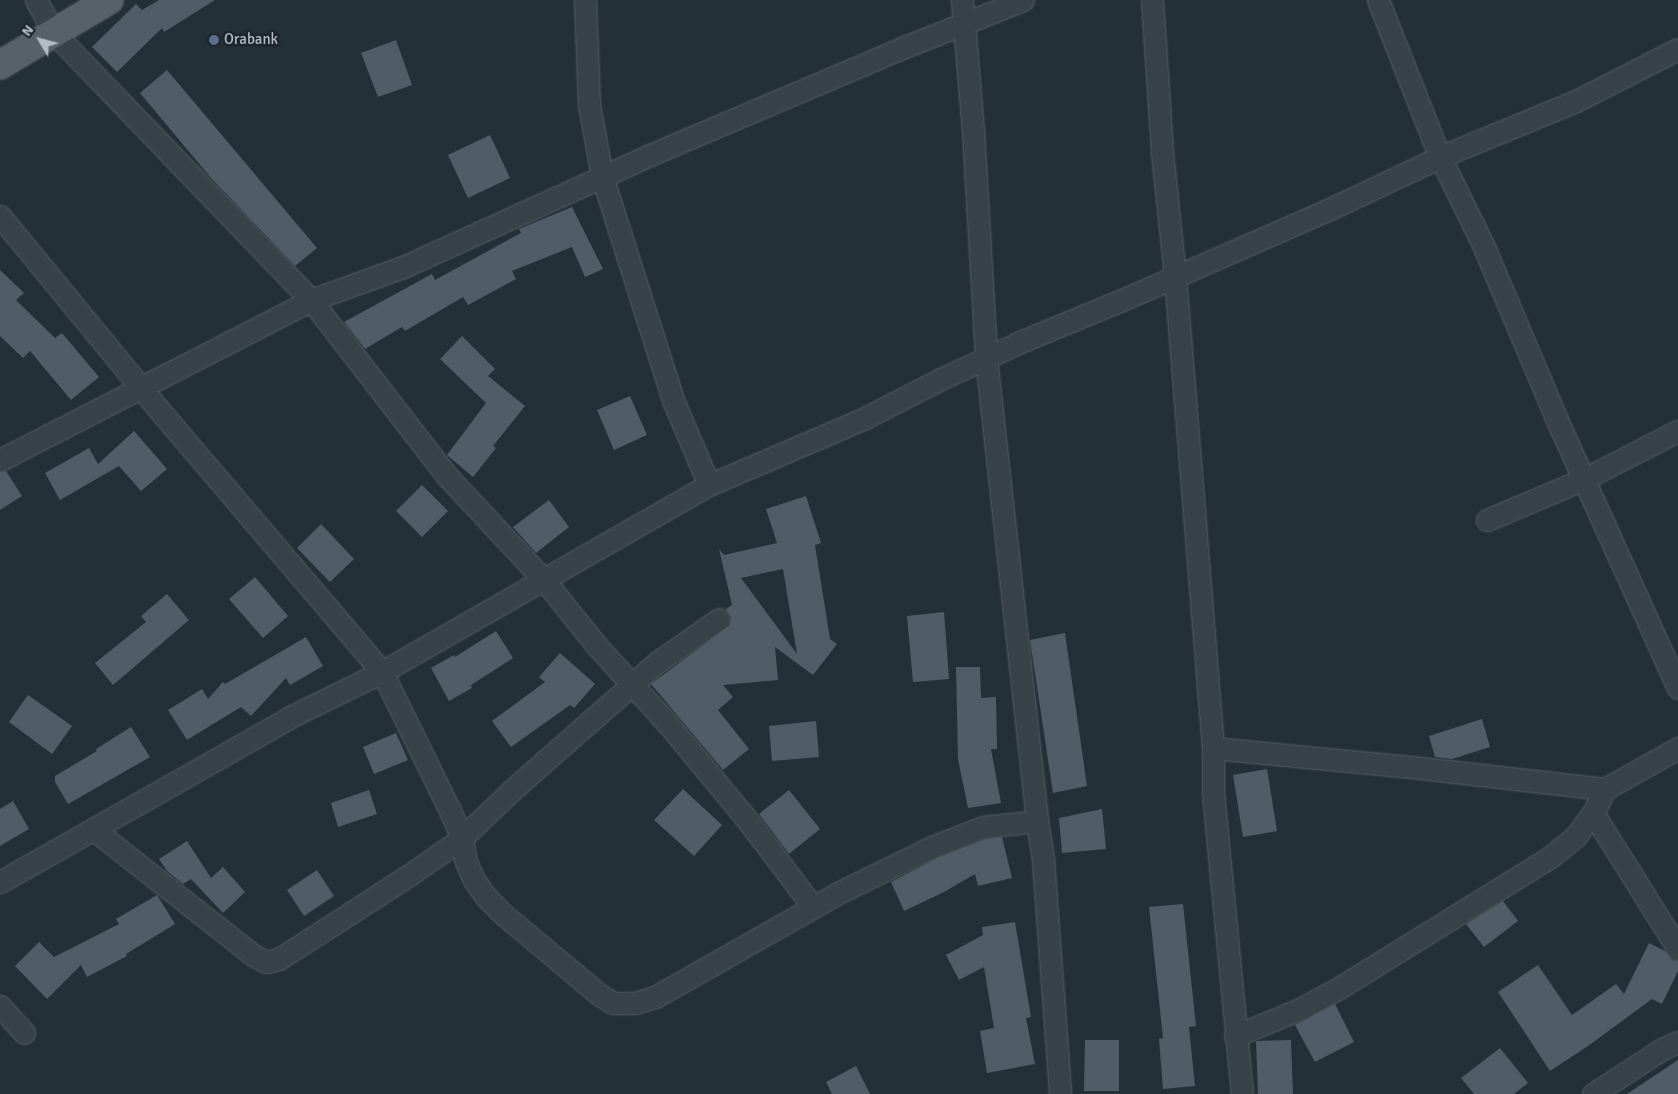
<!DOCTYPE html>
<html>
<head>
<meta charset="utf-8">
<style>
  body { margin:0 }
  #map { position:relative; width:1678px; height:1094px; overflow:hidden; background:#243038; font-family:Signika,sans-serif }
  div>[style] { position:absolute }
  .building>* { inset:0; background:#505d66 }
  .roads { filter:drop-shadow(0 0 1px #565f66) drop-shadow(0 0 1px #565f66) }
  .minor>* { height:21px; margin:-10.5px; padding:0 10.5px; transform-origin:10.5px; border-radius:10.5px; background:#384249 }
  .primary>* { height:28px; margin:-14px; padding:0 14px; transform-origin:14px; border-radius:14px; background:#566168 }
  .dots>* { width:14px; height:14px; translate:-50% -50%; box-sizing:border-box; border:2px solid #1d262d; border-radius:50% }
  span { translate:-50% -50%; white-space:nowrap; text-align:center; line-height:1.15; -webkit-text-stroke:5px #1d262d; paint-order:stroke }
  .poi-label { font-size:15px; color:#b3bdc4 }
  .left { translate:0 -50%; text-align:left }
  .north { position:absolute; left:15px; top:15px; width:50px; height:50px; -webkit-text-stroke:4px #1d262d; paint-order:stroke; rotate:307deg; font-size:14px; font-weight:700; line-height:20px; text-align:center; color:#b3bdc4 }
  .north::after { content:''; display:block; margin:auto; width:18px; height:22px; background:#b3bdc4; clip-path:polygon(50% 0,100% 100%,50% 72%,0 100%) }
</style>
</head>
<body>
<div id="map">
  <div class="building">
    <i style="clip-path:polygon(159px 0,215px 0,164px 32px,162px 28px,117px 72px,92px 47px,136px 4px,142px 10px)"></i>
    <i style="clip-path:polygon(396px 40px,412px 85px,378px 97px,361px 53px)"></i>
    <i style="clip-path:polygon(167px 70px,317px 248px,295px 266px,211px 178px,140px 93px)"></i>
    <i style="clip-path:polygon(490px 135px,510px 178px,468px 198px,448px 155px)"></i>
    <i style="clip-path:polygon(572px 207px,603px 269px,585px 277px,572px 247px,512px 271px,516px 279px,468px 305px,463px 297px,405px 331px,402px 327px,365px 349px,344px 322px,432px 274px,435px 280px,521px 233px,519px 229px)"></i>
    <i style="clip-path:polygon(0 270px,24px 293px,16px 300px,55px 338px,62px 333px,99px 377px,71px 400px,30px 351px,23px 358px,0 336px)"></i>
    <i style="clip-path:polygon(462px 336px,495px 369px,488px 376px,525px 406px,493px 446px,496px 448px,473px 477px,447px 455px,486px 403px,440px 359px)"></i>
    <i style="clip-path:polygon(630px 396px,647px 435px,614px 450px,597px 410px)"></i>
    <i style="clip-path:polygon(134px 431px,167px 469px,141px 491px,119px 466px,60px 500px,45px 473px,89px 448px,98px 464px)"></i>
    <i style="clip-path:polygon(6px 471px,22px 496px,0 510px,0 472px)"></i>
    <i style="clip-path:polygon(422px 485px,448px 511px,422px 537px,396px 511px)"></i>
    <i style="clip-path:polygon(evenodd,806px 496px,821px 543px,815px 545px,830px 639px,837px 644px,813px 675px,775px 647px,778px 680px,723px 685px,733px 697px,718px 710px,749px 749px,723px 770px,651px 684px,730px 625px,731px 617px,726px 609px,732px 605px,719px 549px,724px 555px,777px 543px,766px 509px,806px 496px,783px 569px,797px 654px,741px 578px,783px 569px)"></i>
    <i style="clip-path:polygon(549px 500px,569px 527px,536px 553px,513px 527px)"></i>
    <i style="clip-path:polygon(321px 524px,354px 559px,330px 582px,297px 548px)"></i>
    <i style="clip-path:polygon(255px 577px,288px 616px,263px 638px,229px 599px)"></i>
    <i style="clip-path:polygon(167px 594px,189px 620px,113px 685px,95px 663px,146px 622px,141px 616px)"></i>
    <i style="clip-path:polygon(944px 612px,949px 679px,913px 682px,907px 616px)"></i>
    <i style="clip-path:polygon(496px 631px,513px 658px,471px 685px,472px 688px,449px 701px,431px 668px,454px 655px,455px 657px)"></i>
    <i style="clip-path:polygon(1065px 633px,1087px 786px,1053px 793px,1030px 640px)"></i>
    <i style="clip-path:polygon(306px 637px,323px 666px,290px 685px,286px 678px,251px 716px,241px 707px,187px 740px,168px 710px,202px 689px,208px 699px,223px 682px,225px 684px)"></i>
    <i style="clip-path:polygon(560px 653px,595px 684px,574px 708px,570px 705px,511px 747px,492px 721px,545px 682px,539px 677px)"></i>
    <i style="clip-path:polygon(956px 667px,980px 667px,981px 698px,996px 697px,997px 749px,991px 749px,1001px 803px,968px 808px,958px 759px)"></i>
    <i style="clip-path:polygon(28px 695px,72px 726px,52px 754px,9px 722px)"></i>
    <i style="clip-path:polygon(1482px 719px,1490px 747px,1452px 759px,1435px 757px,1429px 736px)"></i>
    <i style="clip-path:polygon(816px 721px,819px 757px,772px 761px,769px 726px)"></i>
    <i style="clip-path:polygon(131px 727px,150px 757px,68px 804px,55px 782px,55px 776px,97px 751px,96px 749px)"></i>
    <i style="clip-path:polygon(396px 733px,408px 760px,374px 774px,363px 747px)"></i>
    <i style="clip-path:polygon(1267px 769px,1277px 831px,1243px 837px,1233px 775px)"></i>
    <i style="clip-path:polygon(683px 789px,722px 825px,694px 856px,654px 820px)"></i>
    <i style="clip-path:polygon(369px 790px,377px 814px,338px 827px,331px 803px)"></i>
    <i style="clip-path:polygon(789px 790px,820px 829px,789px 854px,759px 814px)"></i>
    <i style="clip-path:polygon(13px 801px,29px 829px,0 846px,0 809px)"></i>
    <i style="clip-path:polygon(1102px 809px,1106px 849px,1062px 853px,1059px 818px)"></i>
    <i style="clip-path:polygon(1002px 837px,1012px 878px,978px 886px,975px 874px,944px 892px,904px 911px,891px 882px,937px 858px,986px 839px)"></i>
    <i style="clip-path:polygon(187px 841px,211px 878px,223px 867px,245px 892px,223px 913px,191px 879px,183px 884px,167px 871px,159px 859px)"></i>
    <i style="clip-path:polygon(317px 870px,334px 896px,304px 916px,287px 890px)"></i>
    <i style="clip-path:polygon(157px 895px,175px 924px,126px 954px,127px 956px,87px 977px,81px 965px,47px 999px,15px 966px,39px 942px,54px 957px,119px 924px,116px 919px)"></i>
    <i style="clip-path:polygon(1503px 901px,1518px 921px,1484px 947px,1466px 924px)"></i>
    <i style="clip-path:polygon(1183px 904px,1196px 1026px,1189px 1027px,1195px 1086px,1163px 1089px,1159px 1039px,1163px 1038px,1149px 907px)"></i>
    <i style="clip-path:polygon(1015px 922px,1031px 1017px,1026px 1018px,1035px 1064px,987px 1073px,980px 1031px,994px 1028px,984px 967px,959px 980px,946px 955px,983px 935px,982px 927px)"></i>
    <i style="clip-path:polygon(1649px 943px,1665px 951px,1672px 960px,1678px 961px,1678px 971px,1662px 1004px,1652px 999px,1588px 1046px,1550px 1071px,1498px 992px,1538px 965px,1572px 1015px,1616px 984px,1624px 994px)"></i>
    <i style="clip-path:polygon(1335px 1004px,1354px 1042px,1315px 1062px,1295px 1025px)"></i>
    <i style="clip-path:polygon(1085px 1040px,1119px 1040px,1119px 1091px,1084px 1091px)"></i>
    <i style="clip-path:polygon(1291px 1040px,1293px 1094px,1258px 1094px,1256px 1041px)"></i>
    <i style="clip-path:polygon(1500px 1048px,1528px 1083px,1514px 1094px,1474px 1094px,1461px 1078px)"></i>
    <i style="clip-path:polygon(1678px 1060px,1678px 1094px,1627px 1094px)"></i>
    <i style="clip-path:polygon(856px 1066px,870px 1094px,832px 1094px,826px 1082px)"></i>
  </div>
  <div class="roads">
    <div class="minor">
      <i style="left:36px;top:0;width:38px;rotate:61deg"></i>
      <i style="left:54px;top:33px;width:371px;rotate:46.1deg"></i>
      <i style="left:311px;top:300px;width:224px;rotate:52.3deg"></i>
      <i style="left:448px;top:477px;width:141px;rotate:47deg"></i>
      <i style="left:544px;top:580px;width:85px;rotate:51.2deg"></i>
      <i style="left:597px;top:646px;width:105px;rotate:47.7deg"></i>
      <i style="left:668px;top:724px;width:121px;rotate:50.4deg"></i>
      <i style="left:745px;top:817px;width:113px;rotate:52.9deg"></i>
      <i style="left:585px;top:0;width:105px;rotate:87.8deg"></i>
      <i style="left:589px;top:105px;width:72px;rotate:79.6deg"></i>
      <i style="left:602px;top:176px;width:235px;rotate:72.4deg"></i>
      <i style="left:673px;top:400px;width:92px;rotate:67deg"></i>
      <i style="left:962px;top:0;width:130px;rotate:85.2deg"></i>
      <i style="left:973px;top:130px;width:228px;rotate:86.7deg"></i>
      <i style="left:986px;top:358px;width:466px;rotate:83.7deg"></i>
      <i style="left:1037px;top:821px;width:39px;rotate:81deg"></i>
      <i style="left:1043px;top:860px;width:235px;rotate:85.8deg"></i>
      <i style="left:1152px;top:0;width:152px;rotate:86.2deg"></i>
      <i style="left:1162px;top:152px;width:125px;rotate:84deg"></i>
      <i style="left:1175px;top:276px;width:474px;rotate:85.4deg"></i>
      <i style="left:1213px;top:748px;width:45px;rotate:90deg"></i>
      <i style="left:1213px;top:793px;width:302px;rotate:84.5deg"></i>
      <i style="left:1378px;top:0;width:169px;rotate:68.5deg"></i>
      <i style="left:1440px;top:157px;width:100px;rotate:63.9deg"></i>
      <i style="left:1484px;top:247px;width:198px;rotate:67.1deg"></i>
      <i style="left:1561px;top:429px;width:284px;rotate:65.7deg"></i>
      <i style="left:0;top:216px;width:261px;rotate:50.6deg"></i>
      <i style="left:166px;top:418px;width:333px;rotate:49.6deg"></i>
      <i style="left:382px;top:672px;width:157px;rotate:63.9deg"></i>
      <i style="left:451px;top:813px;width:27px;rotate:66deg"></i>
      <i style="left:462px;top:838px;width:24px;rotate:81deg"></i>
      <i style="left:466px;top:862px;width:20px;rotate:66deg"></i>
      <i style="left:474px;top:880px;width:21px;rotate:55deg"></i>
      <i style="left:486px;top:897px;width:24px;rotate:45deg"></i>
      <i style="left:503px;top:914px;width:126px;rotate:39.9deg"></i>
      <i style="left:600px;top:995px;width:15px;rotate:32deg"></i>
      <i style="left:613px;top:1003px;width:22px"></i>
      <i style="left:635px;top:1003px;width:21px;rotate:-17deg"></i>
      <i style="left:655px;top:997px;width:208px;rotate:-29.6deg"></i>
      <i style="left:836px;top:894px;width:107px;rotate:-26.1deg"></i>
      <i style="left:932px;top:847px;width:55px;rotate:-21.4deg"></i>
      <i style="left:983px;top:827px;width:54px;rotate:-6.3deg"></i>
      <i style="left:0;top:460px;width:350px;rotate:-27.2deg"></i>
      <i style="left:311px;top:300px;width:98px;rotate:-19.7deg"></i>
      <i style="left:403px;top:267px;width:271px;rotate:-24.4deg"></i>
      <i style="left:650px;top:155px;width:274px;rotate:-23deg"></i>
      <i style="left:902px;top:48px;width:130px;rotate:-21.6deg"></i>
      <i style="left:1487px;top:520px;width:105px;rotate:-22.9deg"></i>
      <i style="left:1584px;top:479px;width:106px;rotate:-27.1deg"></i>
      <i style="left:1213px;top:748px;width:200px;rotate:5.5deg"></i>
      <i style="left:1412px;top:767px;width:194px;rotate:6.5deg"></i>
      <i style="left:1605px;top:789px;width:84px;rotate:-29.3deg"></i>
      <i style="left:1593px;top:813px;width:160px;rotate:58deg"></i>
      <i style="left:93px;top:829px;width:204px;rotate:38.2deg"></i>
      <i style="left:253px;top:955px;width:15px;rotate:28deg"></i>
      <i style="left:266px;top:962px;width:13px;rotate:-13deg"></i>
      <i style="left:279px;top:959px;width:153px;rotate:-32.8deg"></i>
      <i style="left:408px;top:876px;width:66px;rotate:-35.1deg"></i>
      <i style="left:462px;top:838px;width:69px;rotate:-43.8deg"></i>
      <i style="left:512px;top:790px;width:196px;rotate:-41.3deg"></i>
      <i style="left:659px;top:661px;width:73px;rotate:-35deg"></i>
      <i style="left:0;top:882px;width:334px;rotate:-29.6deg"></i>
      <i style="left:290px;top:717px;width:102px;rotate:-26.1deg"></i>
      <i style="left:382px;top:672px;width:377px;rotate:-29.8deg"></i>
      <i style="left:709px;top:485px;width:170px;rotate:-23.2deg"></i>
      <i style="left:865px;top:418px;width:85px;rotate:-27.2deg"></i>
      <i style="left:941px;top:379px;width:93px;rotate:-24.9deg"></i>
      <i style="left:1025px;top:340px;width:110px;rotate:-22.4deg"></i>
      <i style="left:1127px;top:298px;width:224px;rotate:-23.7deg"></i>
      <i style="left:1332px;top:208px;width:119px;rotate:-25.3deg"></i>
      <i style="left:1440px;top:157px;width:147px;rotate:-22.4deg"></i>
      <i style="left:1576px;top:101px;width:114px;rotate:-27deg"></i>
      <i style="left:0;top:1006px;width:36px;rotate:48deg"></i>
      <i style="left:1235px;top:1036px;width:70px;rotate:-22.6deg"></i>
      <i style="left:1300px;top:1009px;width:44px;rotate:-28.3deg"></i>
      <i style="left:1339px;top:988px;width:247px;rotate:-31.8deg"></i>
      <i style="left:1549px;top:858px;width:35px;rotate:-39deg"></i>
      <i style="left:1576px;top:836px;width:29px;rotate:-54deg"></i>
      <i style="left:1593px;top:813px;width:27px;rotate:-63deg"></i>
      <i style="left:1593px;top:1094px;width:82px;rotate:-33.1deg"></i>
      <i style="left:1662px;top:1049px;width:17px;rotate:-24deg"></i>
    </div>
    <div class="primary">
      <i style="left:0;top:65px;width:127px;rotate:-30.8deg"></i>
    </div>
  </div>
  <div class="dots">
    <i style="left:214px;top:40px;background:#5c6f8a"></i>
  </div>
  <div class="poi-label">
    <span class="left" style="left:224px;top:40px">Orabank</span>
  </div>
  <div class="north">N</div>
</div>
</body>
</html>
